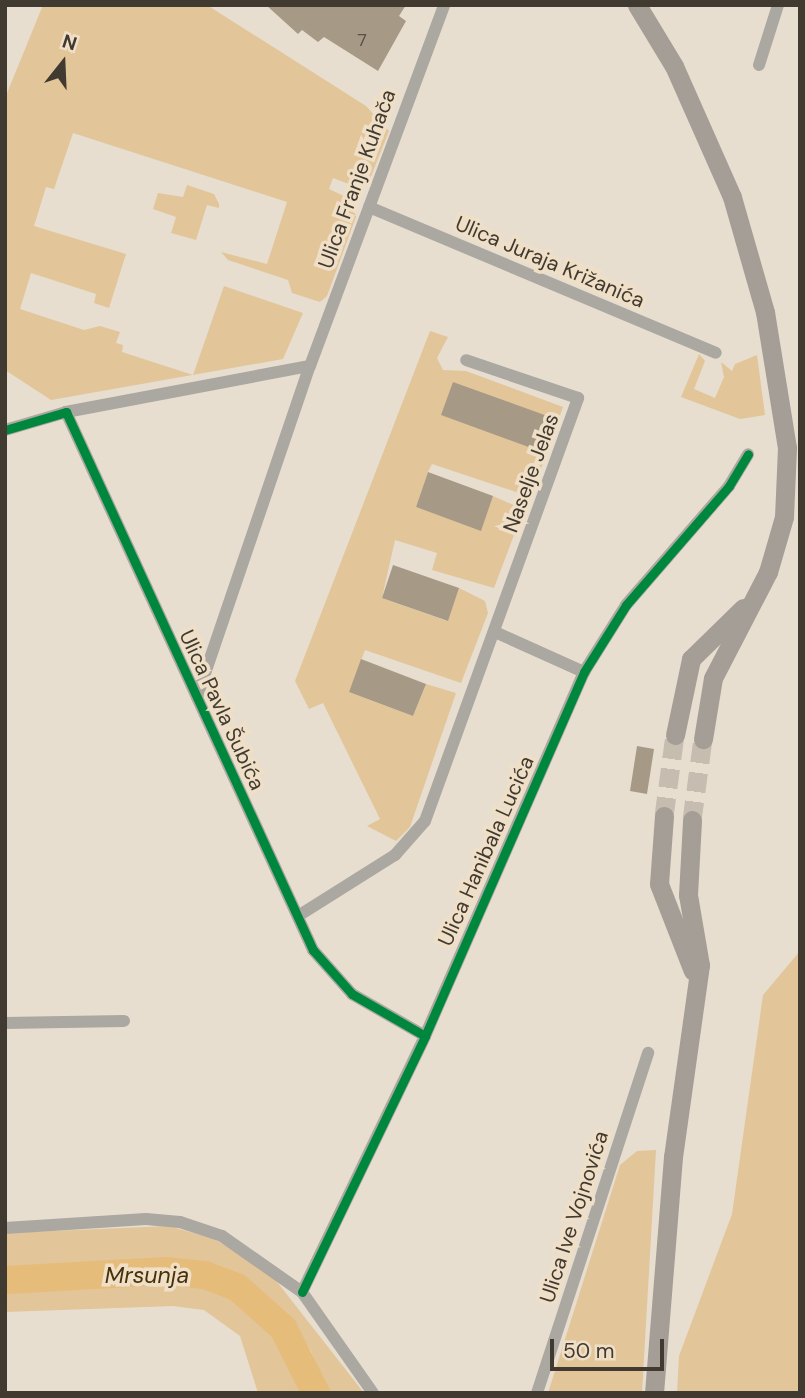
<!DOCTYPE html>
<html>
<head>
<meta charset="utf-8">
<style>
  body { margin:0 }
  #map { position:relative; width:805px; height:1398px; overflow:hidden; background:#e7ded0; font-family:"DM Sans",sans-serif }
  div>[style] { position:absolute }
  .green>* { inset:0; background:#e2c599 }
  .river>* { height:28px; margin:-14px; padding:0 14px; transform-origin:14px; border-radius:14px; background:#e6bc7a }
  .building>* { inset:0; background:#a69a87 }
  .primary-tunnel>* { height:19px; margin-top:-9.5px; transform-origin:0; background:repeating-linear-gradient(90deg,#c6bdb0 0 19px,transparent 0 29px) }
  .minor>* { height:12px; margin:-6px; padding:0 6px; transform-origin:6px; border-radius:6px; background:#aba7a1 }
  .primary>* { height:19px; margin:-9.5px; padding:0 9.5px; transform-origin:9.5px; border-radius:9.5px; background:#a59e97 }
  .cycleway>* { height:9px; margin:-4.5px; padding:0 4.5px; transform-origin:4.5px; border-radius:4.5px; background:#00873e }
  span { translate:-50% -50%; white-space:nowrap; text-align:center; line-height:1.15; -webkit-text-stroke:7px #f0dfc7; paint-order:stroke }
  .number-label { font-size:18px; color:#5a5246 }
  .number-label span { -webkit-text-stroke-width:0 }
  .street-label { font-size:21px; color:#413a30 }
  .water-label { font-size:23px; color:#47310a; font-style:italic }
  .frame { position:absolute; inset:0; border:7px solid #413a30; pointer-events:none }
  .north { position:absolute; left:28px; top:28px; width:70px; height:70px; -webkit-text-stroke:5px #f0dfc7; paint-order:stroke; rotate:18deg; font-size:19px; font-weight:700; line-height:28px; text-align:center; color:#413a30 }
  .north::after { content:''; display:block; margin:auto; width:24px; height:32px; background:#413a30; clip-path:polygon(50% 0,100% 100%,50% 72%,0 100%) }
  .scale { position:absolute; left:550px; top:1339px; width:114px; height:32px; box-sizing:border-box; border:4px solid #413a30; border-top:0; padding-left:9px; font-size:21px; line-height:24px; white-space:nowrap; color:#413a30; -webkit-text-stroke:5px #f0dfc7; paint-order:stroke }
</style>
</head>
<body>
<div id="map">
  <div class="green">
    <i style="clip-path:polygon(43px 5px,207px 5px,366px 106px,389px 131px,368px 184px,357px 187px,333px 178px,329px 189px,350px 199px,356px 217px,327px 296px,320px 302px,292px 293px,288px 280px,228px 260px,221px 252px,267px 264px,287px 202px,73px 133px,54px 189px,46px 187px,34px 226px,126px 254px,109px 308px,94px 303px,96px 294px,31px 273px,20px 309px,84px 330px,100px 326px,120px 332px,116px 343px,123px 345px,122px 352px,193px 375px,224px 286px,303px 313px,283px 359px,51px 400px,5px 370px,5px 98px)"></i>
    <i style="clip-path:polygon(187px 185px,214px 194px,219px 204px,219px 208px,207px 205px,196px 240px,171px 233px,176px 217px,153px 209px,158px 193px,183px 197px)"></i>
    <i style="clip-path:polygon(430px 331px,448px 337px,437px 358px,443px 370px,466px 371px,563px 407px,531px 497px,432px 464px,428px 472px,416px 507px,480px 530px,493px 496px,518px 507px,522px 514px,494px 588px,432px 570px,437px 553px,395px 540px,382px 598px,447px 621px,459px 588px,485px 601px,488px 613px,461px 683px,365px 650px,349px 692px,413px 716px,426px 684px,456px 693px,410px 827px,396px 841px,367px 826px,380px 819px,323px 703px,309px 709px,295px 681px)"></i>
    <i style="clip-path:polygon(699px 354px,705px 361px,694px 389px,715px 398px,724px 377px,721px 362px,732px 371px,735px 364px,757px 355px,765px 415px,740px 419px,681px 397px)"></i>
    <i style="clip-path:polygon(800px 951px,800px 1393px,677px 1393px,679px 1356px,732px 1214px,763px 995px)"></i>
    <i style="clip-path:polygon(656px 1150px,642px 1393px,548px 1393px,620px 1165px,637px 1151px)"></i>
    <i style="clip-path:polygon(169px 1226px,214px 1239px,267px 1269px,364px 1393px,326px 1393px,311px 1351px,284px 1314px,265px 1294px,214px 1267px,175px 1260px,5px 1269px,5px 1233px)"></i>
    <i style="clip-path:polygon(145px 1282px,190px 1282px,243px 1303px,283px 1348px,305px 1393px,258px 1393px,240px 1336px,204px 1310px,173px 1306px,5px 1312px,5px 1289px)"></i>
  </div>
  <div class="river">
    <i style="left:5px;top:1280px;width:161px;rotate:-3.2deg"></i>
    <i style="left:166px;top:1271px;width:39px;rotate:6deg"></i>
    <i style="left:205px;top:1275px;width:34px;rotate:21deg"></i>
    <i style="left:237px;top:1287px;width:62px;rotate:41.7deg"></i>
    <i style="left:283px;top:1328px;width:73px;rotate:63.1deg"></i>
  </div>
  <div class="building">
    <i style="clip-path:polygon(266px 5px,406px 5px,399px 16px,406px 21px,378px 71px,324px 37px,318px 42px,302px 30px,298px 34px)"></i>
    <i style="clip-path:polygon(453px 382px,550px 417px,537px 450px,441px 415px)"></i>
    <i style="clip-path:polygon(428px 472px,493px 496px,481px 531px,416px 507px)"></i>
    <i style="clip-path:polygon(393px 565px,459px 588px,448px 621px,382px 598px)"></i>
    <i style="clip-path:polygon(361px 659px,426px 684px,413px 716px,349px 692px)"></i>
    <i style="clip-path:polygon(637px 746px,654px 749px,647px 794px,630px 791px)"></i>
  </div>
  <div class="primary-tunnel">
    <i style="left:664px;top:816px;width:82px;rotate:-82.3deg"></i>
    <i style="left:692px;top:820px;width:82px;rotate:-82.3deg"></i>
  </div>
  <div class="minor">
    <i style="left:759px;top:65px;width:63px;rotate:-72.4deg"></i>
    <i style="left:369px;top:207px;width:376px;rotate:22.8deg"></i>
    <i style="left:66px;top:412px;width:248px;rotate:-10.7deg"></i>
    <i style="left:5px;top:430px;width:64px;rotate:-16.4deg"></i>
    <i style="left:66px;top:412px;width:592px;rotate:65.34deg"></i>
    <i style="left:313px;top:950px;width:59px;rotate:48.4deg"></i>
    <i style="left:352px;top:994px;width:84px;rotate:29.9deg"></i>
    <i style="left:495px;top:632px;width:98px;rotate:24.2deg"></i>
    <i style="left:197px;top:697px;width:350px;rotate:-71.2deg"></i>
    <i style="left:310px;top:366px;width:385px;rotate:-69.6deg"></i>
    <i style="left:298px;top:916px;width:115px;rotate:-32.2deg"></i>
    <i style="left:395px;top:855px;width:45px;rotate:-48.6deg"></i>
    <i style="left:425px;top:821px;width:450px;rotate:-70.1deg"></i>
    <i style="left:578px;top:398px;width:118px;rotate:-161.3deg"></i>
    <i style="left:5px;top:1023px;width:119px;rotate:-1deg"></i>
    <i style="left:5px;top:1228px;width:141px;rotate:-3.7deg"></i>
    <i style="left:146px;top:1219px;width:34px;rotate:5deg"></i>
    <i style="left:180px;top:1222px;width:44px;rotate:18.4deg"></i>
    <i style="left:222px;top:1236px;width:98px;rotate:35deg"></i>
    <i style="left:302px;top:1292px;width:123px;rotate:54.9deg"></i>
    <i style="left:302px;top:1292px;width:284px;rotate:-64.3deg"></i>
    <i style="left:425px;top:1036px;width:397px;rotate:-66.4deg"></i>
    <i style="left:584px;top:672px;width:79px;rotate:-57.9deg"></i>
    <i style="left:626px;top:605px;width:157px;rotate:-49.1deg"></i>
    <i style="left:729px;top:486px;width:37px;rotate:-59deg"></i>
    <i style="left:537px;top:1393px;width:358px;rotate:-71.9deg"></i>
  </div>
  <div class="primary">
    <i style="left:637px;top:5px;width:71px;rotate:58.8deg"></i>
    <i style="left:674px;top:66px;width:143px;rotate:66.1deg"></i>
    <i style="left:732px;top:197px;width:120px;rotate:74deg"></i>
    <i style="left:765px;top:312px;width:138px;rotate:80.8deg"></i>
    <i style="left:787px;top:448px;width:69px;rotate:92.5deg"></i>
    <i style="left:784px;top:517px;width:57px;rotate:106.2deg"></i>
    <i style="left:768px;top:572px;width:119px;rotate:117.4deg"></i>
    <i style="left:713px;top:678px;width:62px;rotate:99.3deg"></i>
    <i style="left:675px;top:735px;width:78px;rotate:-78.1deg"></i>
    <i style="left:691px;top:659px;width:73px;rotate:-44.4deg"></i>
    <i style="left:664px;top:816px;width:68px;rotate:94.2deg"></i>
    <i style="left:659px;top:884px;width:93px;rotate:68.7deg"></i>
    <i style="left:654px;top:1393px;width:237px;rotate:-85.4deg"></i>
    <i style="left:673px;top:1157px;width:194px;rotate:-82deg"></i>
    <i style="left:700px;top:965px;width:71px;rotate:-99.7deg"></i>
    <i style="left:688px;top:895px;width:75px;rotate:-86.9deg"></i>
  </div>
  <div class="cycleway">
    <i style="left:5px;top:430px;width:64px;rotate:-16.4deg"></i>
    <i style="left:66px;top:412px;width:592px;rotate:65.34deg"></i>
    <i style="left:313px;top:950px;width:59px;rotate:48.4deg"></i>
    <i style="left:352px;top:994px;width:84px;rotate:29.9deg"></i>
    <i style="left:302px;top:1292px;width:284px;rotate:-64.3deg"></i>
    <i style="left:425px;top:1036px;width:397px;rotate:-66.4deg"></i>
    <i style="left:584px;top:672px;width:79px;rotate:-57.9deg"></i>
    <i style="left:626px;top:605px;width:157px;rotate:-49.1deg"></i>
    <i style="left:729px;top:486px;width:37px;rotate:-59deg"></i>
  </div>
  <div class="number-label">
    <span style="left:362px;top:40px">7</span>
  </div>
  <div class="street-label">
    <span style="left:357px;top:179px;rotate:-70deg">Ulica Franje Kuhača</span>
    <span style="left:550px;top:262px;rotate:23deg">Ulica Juraja Križanića</span>
    <span style="left:531px;top:473px;rotate:-70deg">Naselje Jelas</span>
    <span style="left:222px;top:710px;rotate:65deg">Ulica Pavla Šubića</span>
    <span style="left:486px;top:851px;rotate:-66deg">Ulica Hanibala Lucića</span>
    <span style="left:574px;top:1217px;rotate:-72deg">Ulica Ive Vojnovića</span>
  </div>
  <div class="water-label">
    <span style="left:147px;top:1275px">Mrsunja</span>
  </div>
  <div class="frame"></div>
  <div class="north">N</div>
  <div class="scale">50 m</div>
</div>
</body>
</html>
